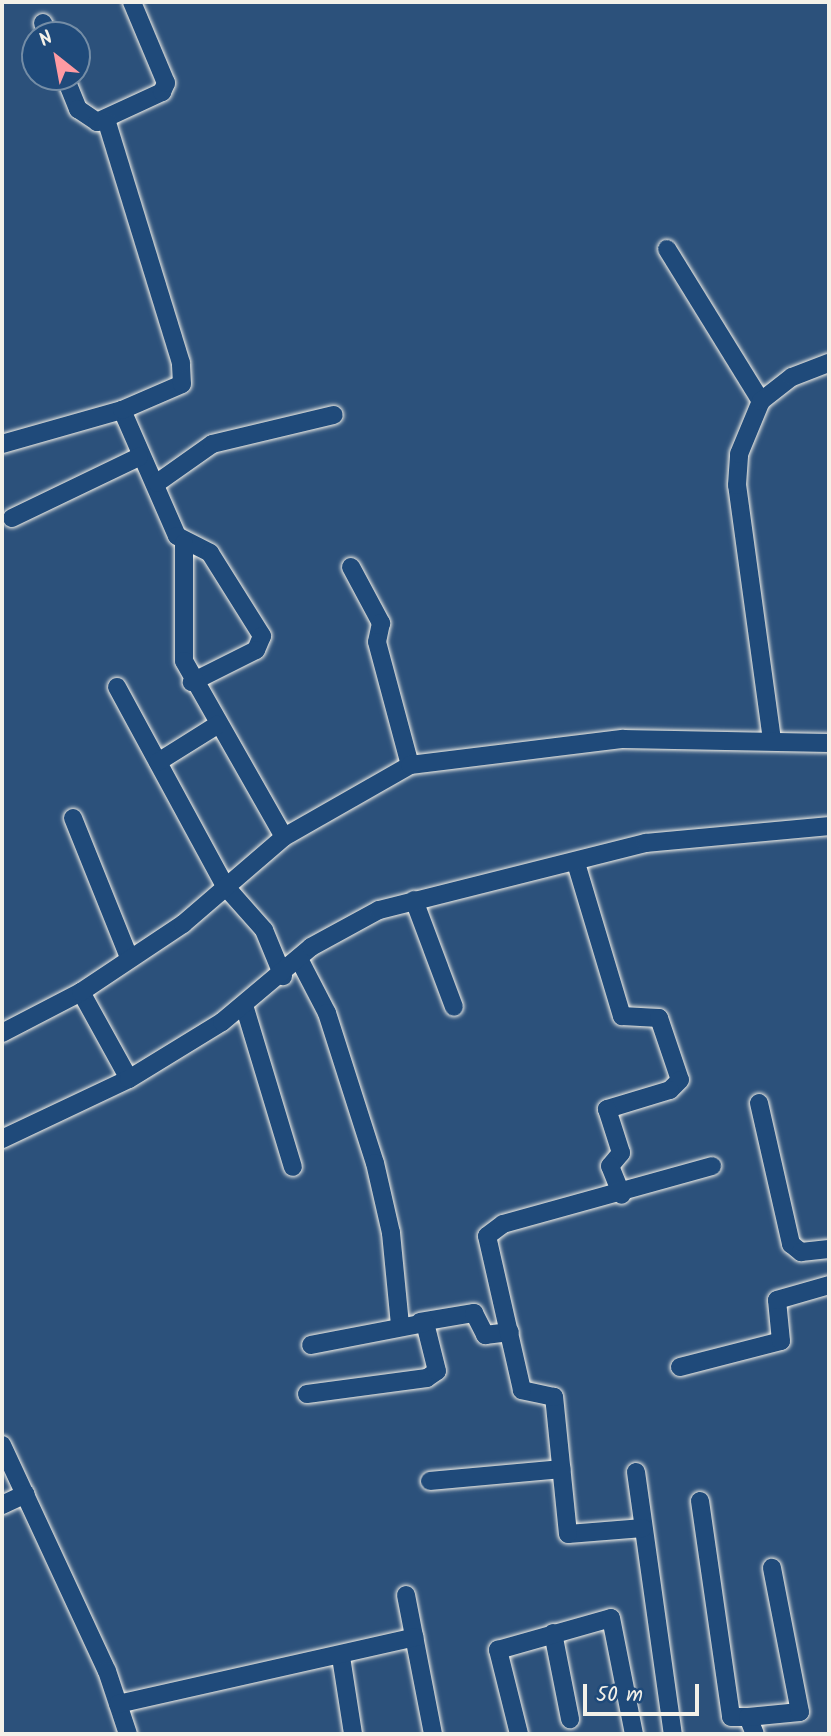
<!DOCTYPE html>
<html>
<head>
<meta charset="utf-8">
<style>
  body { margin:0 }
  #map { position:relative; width:831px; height:1736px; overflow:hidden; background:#2c517b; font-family:Kalam,sans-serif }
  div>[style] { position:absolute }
  .roads { filter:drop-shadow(0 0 2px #f4f1e8) drop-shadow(0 0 2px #f4f1e8) }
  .street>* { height:18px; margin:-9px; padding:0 9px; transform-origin:9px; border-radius:9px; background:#1f4a7a }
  span { translate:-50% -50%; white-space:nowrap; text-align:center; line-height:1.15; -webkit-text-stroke:5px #1f4a7a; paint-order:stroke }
  .frame { position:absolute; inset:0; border:4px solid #f4f1e8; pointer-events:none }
  .north { position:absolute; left:21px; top:21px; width:70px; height:70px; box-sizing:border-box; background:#1f4a7a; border:2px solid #748da6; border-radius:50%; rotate:329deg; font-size:19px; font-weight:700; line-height:28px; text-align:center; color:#f4f1e8 }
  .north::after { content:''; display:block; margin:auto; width:24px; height:32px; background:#ff9aa2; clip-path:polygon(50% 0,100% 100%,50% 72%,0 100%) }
  .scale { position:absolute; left:583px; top:1684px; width:116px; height:32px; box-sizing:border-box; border:4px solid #f4f1e8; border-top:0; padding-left:9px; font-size:21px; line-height:24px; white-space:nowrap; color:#f4f1e8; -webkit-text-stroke:5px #1f4a7a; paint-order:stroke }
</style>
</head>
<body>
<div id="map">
  <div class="roads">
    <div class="street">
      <i style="left:43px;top:23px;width:13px;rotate:67deg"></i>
      <i style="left:65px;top:77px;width:35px;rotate:68deg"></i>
      <i style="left:78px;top:109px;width:23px;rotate:34deg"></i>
      <i style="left:97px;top:122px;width:72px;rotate:-24.8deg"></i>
      <i style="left:162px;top:92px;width:10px;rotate:-66deg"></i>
      <i style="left:166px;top:83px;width:88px;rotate:-112.8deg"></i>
      <i style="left:667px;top:249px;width:179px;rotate:58.3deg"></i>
      <i style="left:122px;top:410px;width:137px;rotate:66.4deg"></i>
      <i style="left:177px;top:536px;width:37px;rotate:27deg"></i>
      <i style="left:210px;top:553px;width:98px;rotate:57.9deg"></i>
      <i style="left:262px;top:636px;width:15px;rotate:113deg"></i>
      <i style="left:256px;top:650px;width:72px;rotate:153.4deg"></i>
      <i style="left:2px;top:444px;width:125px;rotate:-15.8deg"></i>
      <i style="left:122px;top:410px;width:65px;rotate:-23.4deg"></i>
      <i style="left:182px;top:384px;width:21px;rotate:-93deg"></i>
      <i style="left:181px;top:363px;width:252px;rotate:-107.1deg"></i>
      <i style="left:157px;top:483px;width:67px;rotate:-35.3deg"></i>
      <i style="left:212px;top:444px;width:125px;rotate:-13.4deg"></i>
      <i style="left:12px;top:518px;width:141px;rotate:-25.7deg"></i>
      <i style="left:184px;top:543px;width:118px;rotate:90deg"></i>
      <i style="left:184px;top:661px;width:202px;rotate:60.4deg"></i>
      <i style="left:351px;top:567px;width:64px;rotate:61.8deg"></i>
      <i style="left:381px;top:623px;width:19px;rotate:102deg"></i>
      <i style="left:377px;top:642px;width:127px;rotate:75deg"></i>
      <i style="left:117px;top:687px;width:226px;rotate:61.5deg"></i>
      <i style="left:225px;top:886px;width:59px;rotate:48.4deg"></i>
      <i style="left:264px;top:930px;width:50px;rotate:67.6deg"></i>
      <i style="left:772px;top:740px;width:257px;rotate:-97.8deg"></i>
      <i style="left:737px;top:485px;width:31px;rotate:-86deg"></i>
      <i style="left:739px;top:454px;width:57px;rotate:-67.5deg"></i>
      <i style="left:761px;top:401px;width:39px;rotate:-38deg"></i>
      <i style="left:792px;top:377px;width:40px;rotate:-21deg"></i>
      <i style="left:158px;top:762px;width:70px;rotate:-32.1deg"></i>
      <i style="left:73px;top:818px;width:148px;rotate:68.1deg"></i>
      <i style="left:576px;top:863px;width:160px;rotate:73.3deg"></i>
      <i style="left:622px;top:1016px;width:37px;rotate:3deg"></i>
      <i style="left:659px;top:1018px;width:65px;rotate:71.3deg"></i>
      <i style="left:680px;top:1080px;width:14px;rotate:135deg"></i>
      <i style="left:670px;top:1090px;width:66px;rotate:163.2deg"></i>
      <i style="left:607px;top:1109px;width:46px;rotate:72.3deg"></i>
      <i style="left:621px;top:1153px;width:17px;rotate:130deg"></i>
      <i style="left:610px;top:1166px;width:31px;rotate:68deg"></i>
      <i style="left:414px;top:900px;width:114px;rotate:69.5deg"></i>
      <i style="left:299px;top:959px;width:61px;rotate:62.6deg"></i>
      <i style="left:327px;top:1013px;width:157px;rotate:72.3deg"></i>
      <i style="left:375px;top:1163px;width:72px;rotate:77.1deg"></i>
      <i style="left:391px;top:1233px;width:92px;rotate:84.4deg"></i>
      <i style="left:81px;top:992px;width:99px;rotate:61.1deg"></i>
      <i style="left:244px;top:1005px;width:169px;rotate:73.2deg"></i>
      <i style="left:2px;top:1033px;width:89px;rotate:-27.4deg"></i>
      <i style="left:81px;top:992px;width:123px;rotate:-33.7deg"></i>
      <i style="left:183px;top:924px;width:133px;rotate:-40.7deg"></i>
      <i style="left:284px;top:837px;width:145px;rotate:-29.7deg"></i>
      <i style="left:410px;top:765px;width:215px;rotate:-7deg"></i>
      <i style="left:623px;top:739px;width:206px;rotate:1.1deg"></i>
      <i style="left:759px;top:1103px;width:145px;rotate:77.2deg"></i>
      <i style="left:791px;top:1244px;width:13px;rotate:39deg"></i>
      <i style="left:801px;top:1252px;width:28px;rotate:-6deg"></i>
      <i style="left:2px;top:1139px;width:140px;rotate:-25.3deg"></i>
      <i style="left:129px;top:1079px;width:109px;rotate:-31.5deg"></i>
      <i style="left:222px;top:1022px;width:116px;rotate:-40.1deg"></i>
      <i style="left:311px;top:947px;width:77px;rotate:-28.6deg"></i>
      <i style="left:379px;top:910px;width:275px;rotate:-14.1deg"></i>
      <i style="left:646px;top:843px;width:184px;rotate:-5.3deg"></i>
      <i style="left:420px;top:1322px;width:55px;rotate:-9.5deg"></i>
      <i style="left:474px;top:1313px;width:25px;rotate:63deg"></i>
      <i style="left:485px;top:1335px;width:25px;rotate:-7deg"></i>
      <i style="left:680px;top:1367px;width:104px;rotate:-14.4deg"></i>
      <i style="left:781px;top:1341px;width:41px;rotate:-95.6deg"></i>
      <i style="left:777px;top:1300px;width:54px;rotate:-16.1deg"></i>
      <i style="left:307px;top:1394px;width:121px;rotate:-7.6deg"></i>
      <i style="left:427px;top:1378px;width:12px;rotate:-35deg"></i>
      <i style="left:437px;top:1371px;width:49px;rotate:-104deg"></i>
      <i style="left:425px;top:1323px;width:116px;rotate:169.1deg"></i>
      <i style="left:2px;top:1445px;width:249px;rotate:65.1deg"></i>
      <i style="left:107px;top:1671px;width:66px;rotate:71.6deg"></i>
      <i style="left:636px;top:1472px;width:265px;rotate:82deg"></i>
      <i style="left:430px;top:1481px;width:132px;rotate:-5.2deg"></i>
      <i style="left:700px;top:1501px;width:218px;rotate:81.8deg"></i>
      <i style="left:731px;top:1717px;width:17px"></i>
      <i style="left:748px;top:1717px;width:18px;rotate:68deg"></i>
      <i style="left:2px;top:1505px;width:26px;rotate:-25deg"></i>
      <i style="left:643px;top:1528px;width:75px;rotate:175.4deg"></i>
      <i style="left:568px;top:1534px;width:138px;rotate:-95.8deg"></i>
      <i style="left:554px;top:1397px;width:33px;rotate:-168deg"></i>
      <i style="left:522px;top:1390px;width:158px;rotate:-102.8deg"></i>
      <i style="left:487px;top:1236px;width:20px;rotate:-37deg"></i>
      <i style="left:503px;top:1224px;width:217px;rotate:-15.5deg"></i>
      <i style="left:406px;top:1595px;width:142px;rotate:79deg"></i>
      <i style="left:553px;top:1633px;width:88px;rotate:78.8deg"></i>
      <i style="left:341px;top:1657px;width:78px;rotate:81.1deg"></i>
      <i style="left:118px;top:1704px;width:304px;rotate:-12.7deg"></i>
      <i style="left:748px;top:1717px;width:52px;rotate:-5.5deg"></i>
      <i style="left:800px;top:1712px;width:147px;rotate:-101deg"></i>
      <i style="left:519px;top:1734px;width:87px;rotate:-104deg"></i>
      <i style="left:498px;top:1650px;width:117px;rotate:-15.8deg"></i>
      <i style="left:611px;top:1618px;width:118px;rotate:78.8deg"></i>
    </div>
  </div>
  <div class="frame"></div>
  <div class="north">N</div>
  <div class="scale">50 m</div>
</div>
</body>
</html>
